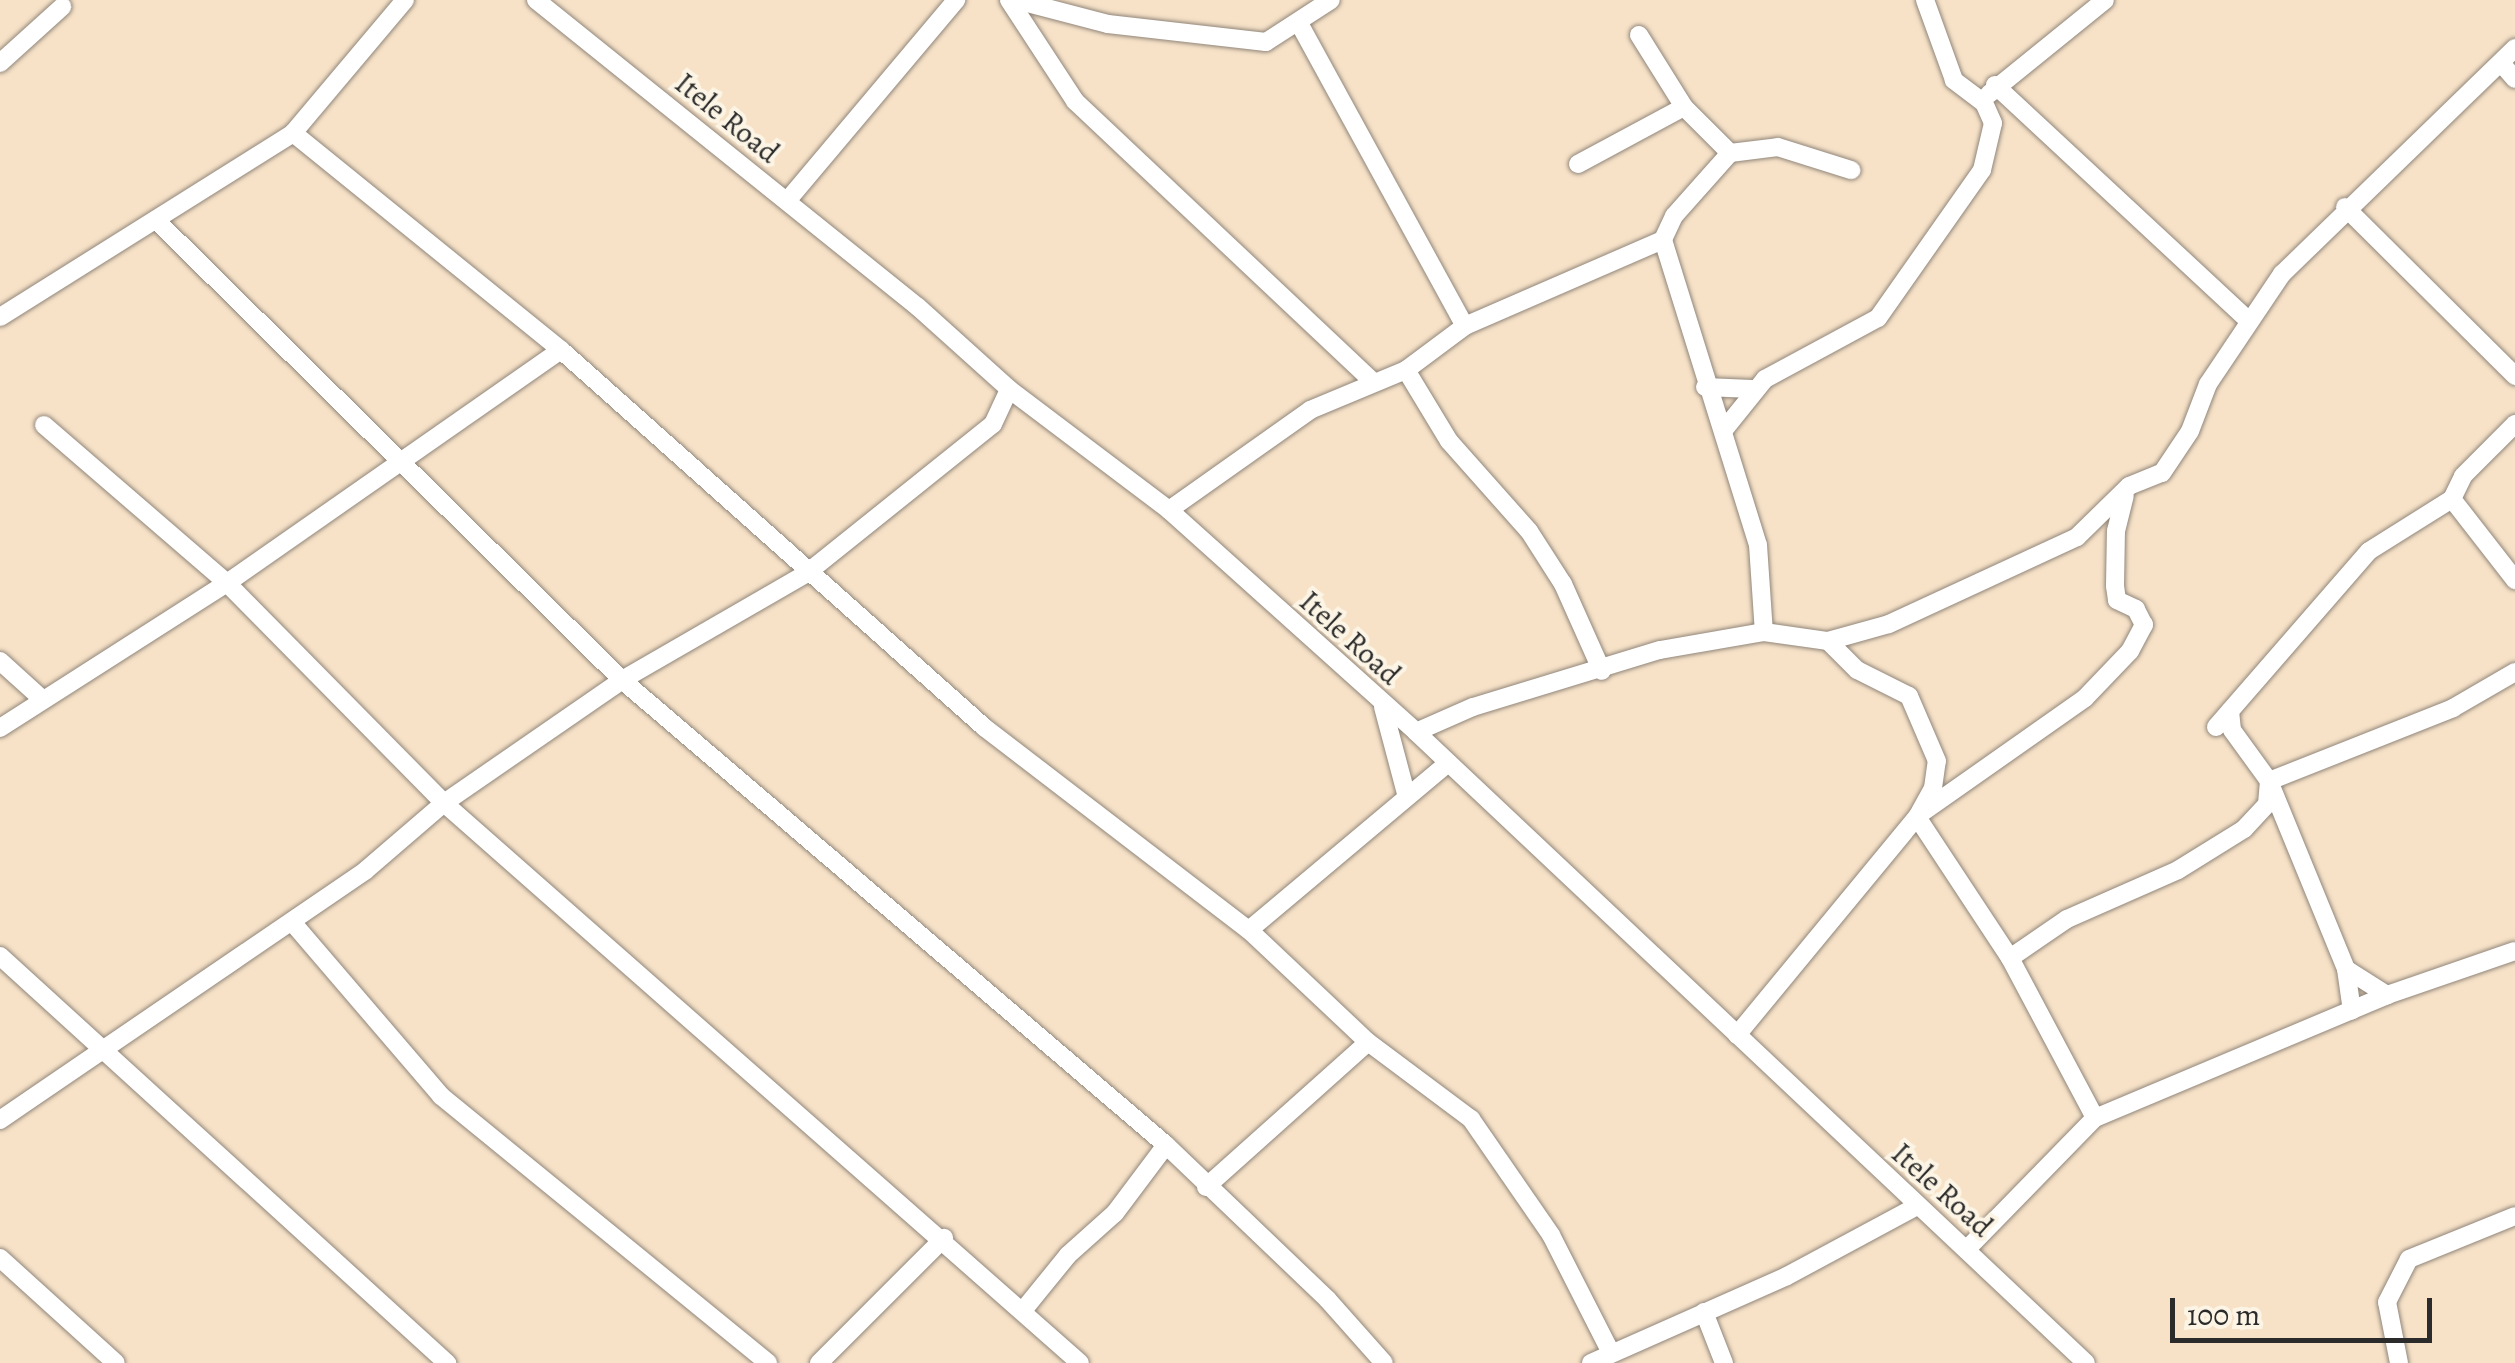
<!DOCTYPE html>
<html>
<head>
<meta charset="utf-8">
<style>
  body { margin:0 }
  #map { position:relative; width:2515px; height:1363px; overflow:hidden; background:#f7e2c8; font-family:Alegreya,serif }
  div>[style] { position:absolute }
  .roads { filter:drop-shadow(0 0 2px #91867a) drop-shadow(0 0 2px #91867a) }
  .minor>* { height:18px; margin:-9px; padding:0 9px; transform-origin:9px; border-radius:9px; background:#fff }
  span { translate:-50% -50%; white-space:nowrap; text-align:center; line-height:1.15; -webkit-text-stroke:8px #fcf5e5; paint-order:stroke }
  .street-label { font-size:30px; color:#2b2b2b }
  .scale { position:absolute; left:2170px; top:1298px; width:262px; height:45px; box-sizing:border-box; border:5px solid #2b2b2b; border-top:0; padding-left:12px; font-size:30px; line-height:35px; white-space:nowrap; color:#2b2b2b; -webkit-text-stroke:8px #fcf5e5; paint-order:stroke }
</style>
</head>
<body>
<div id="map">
  <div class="roads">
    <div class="minor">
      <i style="left:536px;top:0;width:490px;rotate:38.8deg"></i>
      <i style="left:918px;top:307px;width:122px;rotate:42deg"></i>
      <i style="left:1009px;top:389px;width:201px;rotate:37.1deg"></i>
      <i style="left:1169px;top:510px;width:332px;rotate:41.9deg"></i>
      <i style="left:1416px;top:732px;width:920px;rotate:43.28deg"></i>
      <i style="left:1009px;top:0;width:121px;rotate:56.8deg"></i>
      <i style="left:1075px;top:101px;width:407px;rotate:43.3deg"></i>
      <i style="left:1016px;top:0;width:95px;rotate:14.6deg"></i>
      <i style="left:1108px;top:24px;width:159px;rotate:6.5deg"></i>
      <i style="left:1266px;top:42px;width:77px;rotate:-32.9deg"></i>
      <i style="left:1300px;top:25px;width:343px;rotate:61.3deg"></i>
      <i style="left:1639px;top:35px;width:85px;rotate:58deg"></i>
      <i style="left:1684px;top:107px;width:65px;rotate:45deg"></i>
      <i style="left:1730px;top:153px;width:84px;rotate:131.6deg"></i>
      <i style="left:1674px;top:216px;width:26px;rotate:115deg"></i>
      <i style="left:1663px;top:240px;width:319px;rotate:72.7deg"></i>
      <i style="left:1758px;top:545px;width:87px;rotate:86.1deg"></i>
      <i style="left:0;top:63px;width:84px;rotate:-42.1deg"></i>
      <i style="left:2501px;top:63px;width:21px;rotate:49deg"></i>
      <i style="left:1995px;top:85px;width:344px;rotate:42.9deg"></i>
      <i style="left:1989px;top:94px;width:149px;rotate:-39deg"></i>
      <i style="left:293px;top:133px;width:345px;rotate:39deg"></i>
      <i style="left:561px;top:350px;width:567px;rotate:41.71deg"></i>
      <i style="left:984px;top:727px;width:334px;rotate:37.5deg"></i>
      <i style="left:1249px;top:930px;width:163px;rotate:43.3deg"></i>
      <i style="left:1368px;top:1042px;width:129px;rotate:36.8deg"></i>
      <i style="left:1471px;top:1119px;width:141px;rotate:55.4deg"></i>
      <i style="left:1551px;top:1235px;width:132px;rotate:63deg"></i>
      <i style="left:1730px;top:153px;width:48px;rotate:-7.1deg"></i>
      <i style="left:1778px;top:147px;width:77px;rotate:17.5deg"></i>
      <i style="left:1578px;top:164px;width:120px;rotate:-28.3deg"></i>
      <i style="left:787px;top:201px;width:263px;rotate:-49.9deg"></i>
      <i style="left:2345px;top:207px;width:240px;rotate:44.8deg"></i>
      <i style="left:157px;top:221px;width:653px;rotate:44.63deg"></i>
      <i style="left:622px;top:680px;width:716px;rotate:40.52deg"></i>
      <i style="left:1166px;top:1145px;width:224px;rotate:43.7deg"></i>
      <i style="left:1328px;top:1300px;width:84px;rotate:48.4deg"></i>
      <i style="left:0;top:317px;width:346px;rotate:-32.1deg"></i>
      <i style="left:293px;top:133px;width:174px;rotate:-49.9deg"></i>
      <i style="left:1406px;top:370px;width:83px;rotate:58.8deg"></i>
      <i style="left:1449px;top:441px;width:120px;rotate:48.4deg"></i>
      <i style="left:1529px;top:531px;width:63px;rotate:57.3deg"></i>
      <i style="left:1563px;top:584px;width:95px;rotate:65.9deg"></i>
      <i style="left:1705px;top:387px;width:47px;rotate:2.4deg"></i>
      <i style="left:44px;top:425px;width:242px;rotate:40.8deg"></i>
      <i style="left:227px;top:583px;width:309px;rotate:45.4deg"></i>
      <i style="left:444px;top:803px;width:847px;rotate:41.36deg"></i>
      <i style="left:1723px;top:431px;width:67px;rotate:-51.1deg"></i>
      <i style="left:1765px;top:379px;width:128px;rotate:-28.4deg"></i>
      <i style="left:1878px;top:318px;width:181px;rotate:-54.9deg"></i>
      <i style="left:1982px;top:170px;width:48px;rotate:-76.8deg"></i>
      <i style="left:1993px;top:123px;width:22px;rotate:-114deg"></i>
      <i style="left:1984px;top:103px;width:38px;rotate:-143deg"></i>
      <i style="left:1954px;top:80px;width:85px;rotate:-109.9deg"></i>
      <i style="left:2452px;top:499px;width:103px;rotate:52.1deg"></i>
      <i style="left:1169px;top:510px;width:173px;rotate:-35.3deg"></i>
      <i style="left:1310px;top:410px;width:104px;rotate:-22.6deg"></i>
      <i style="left:1406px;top:370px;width:74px;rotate:-36.7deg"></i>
      <i style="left:1465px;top:326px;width:216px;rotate:-23.5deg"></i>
      <i style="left:0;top:661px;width:55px;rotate:42.1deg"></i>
      <i style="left:1383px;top:707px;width:93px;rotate:75.1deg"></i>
      <i style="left:2230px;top:711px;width:19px;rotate:84deg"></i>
      <i style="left:2232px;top:730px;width:63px;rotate:54deg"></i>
      <i style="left:2269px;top:781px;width:203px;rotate:67.7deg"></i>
      <i style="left:2346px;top:969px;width:42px;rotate:81.9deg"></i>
      <i style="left:2216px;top:727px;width:233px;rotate:-49deg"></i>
      <i style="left:2369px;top:551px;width:98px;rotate:-32.1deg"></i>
      <i style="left:2452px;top:499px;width:25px;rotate:-64deg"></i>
      <i style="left:2463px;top:476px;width:74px;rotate:-45deg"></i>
      <i style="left:0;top:728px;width:269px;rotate:-32.6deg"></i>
      <i style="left:227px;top:583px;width:407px;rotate:-34.9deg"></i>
      <i style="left:1416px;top:732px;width:62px;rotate:-23.7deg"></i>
      <i style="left:1473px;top:707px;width:195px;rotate:-17deg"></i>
      <i style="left:1660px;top:650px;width:106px;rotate:-9.8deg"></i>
      <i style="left:1764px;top:632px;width:65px;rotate:8deg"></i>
      <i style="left:1828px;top:641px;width:63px;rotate:-15.6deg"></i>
      <i style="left:1889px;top:624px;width:207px;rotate:-24.8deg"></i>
      <i style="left:2077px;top:537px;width:73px;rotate:-44.4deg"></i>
      <i style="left:2129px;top:486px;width:35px;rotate:-22deg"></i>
      <i style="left:2162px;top:473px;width:50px;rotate:-56.3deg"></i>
      <i style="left:2190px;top:431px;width:50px;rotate:-69deg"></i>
      <i style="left:2208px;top:384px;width:133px;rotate:-56.1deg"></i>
      <i style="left:2282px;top:274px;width:325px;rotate:-44.1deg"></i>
      <i style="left:2269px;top:781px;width:198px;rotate:-21.6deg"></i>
      <i style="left:2453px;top:708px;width:72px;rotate:-30.1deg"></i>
      <i style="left:1923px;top:812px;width:198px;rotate:-35.1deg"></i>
      <i style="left:2085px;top:698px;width:65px;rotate:-46.2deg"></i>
      <i style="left:2130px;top:651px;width:30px;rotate:-62deg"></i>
      <i style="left:2144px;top:625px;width:18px;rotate:-117deg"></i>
      <i style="left:2136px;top:609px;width:21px;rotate:-155deg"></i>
      <i style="left:2117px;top:600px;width:14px;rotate:-98deg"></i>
      <i style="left:2115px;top:586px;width:55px;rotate:-89deg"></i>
      <i style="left:2116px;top:531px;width:36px;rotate:-76deg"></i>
      <i style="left:1917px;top:817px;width:169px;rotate:56.6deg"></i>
      <i style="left:2010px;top:958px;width:181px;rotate:62deg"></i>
      <i style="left:292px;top:922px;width:229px;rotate:49.4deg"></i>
      <i style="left:441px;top:1096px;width:422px;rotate:39.2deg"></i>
      <i style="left:1249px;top:930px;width:260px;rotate:-40deg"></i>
      <i style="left:0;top:956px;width:605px;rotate:42.32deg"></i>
      <i style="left:2010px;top:958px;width:69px;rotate:-34.4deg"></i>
      <i style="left:2067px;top:919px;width:121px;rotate:-23.8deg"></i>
      <i style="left:2178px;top:870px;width:78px;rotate:-31.8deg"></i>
      <i style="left:2244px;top:829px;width:34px;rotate:-47deg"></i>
      <i style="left:2267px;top:804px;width:23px;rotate:-85deg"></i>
      <i style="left:2346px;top:969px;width:49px;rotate:32.4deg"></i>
      <i style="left:1737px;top:1035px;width:283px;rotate:-50.5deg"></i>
      <i style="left:1917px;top:817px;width:33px;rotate:-61deg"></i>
      <i style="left:1933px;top:788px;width:27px;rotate:-82deg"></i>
      <i style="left:1937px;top:761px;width:71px;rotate:-113.3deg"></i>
      <i style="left:1909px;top:696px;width:58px;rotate:-153.4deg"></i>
      <i style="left:1857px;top:670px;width:41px;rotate:-135deg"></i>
      <i style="left:0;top:1120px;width:443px;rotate:-34.3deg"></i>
      <i style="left:366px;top:870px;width:103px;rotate:-40.7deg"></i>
      <i style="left:444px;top:803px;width:216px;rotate:-34.6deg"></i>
      <i style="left:622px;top:680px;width:214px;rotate:-30deg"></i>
      <i style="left:807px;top:573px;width:238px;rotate:-38.7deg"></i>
      <i style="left:993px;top:424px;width:38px;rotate:-65deg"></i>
      <i style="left:1206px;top:1187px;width:217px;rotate:-41.8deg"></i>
      <i style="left:1967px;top:1249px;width:183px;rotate:-45.7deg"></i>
      <i style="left:2095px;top:1118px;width:317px;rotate:-22.8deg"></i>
      <i style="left:2387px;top:995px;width:135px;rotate:-19deg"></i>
      <i style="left:0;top:1258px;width:156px;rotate:42.2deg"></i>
      <i style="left:1025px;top:1308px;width:68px;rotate:-50.9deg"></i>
      <i style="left:1068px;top:1255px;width:63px;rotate:-41.8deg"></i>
      <i style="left:1115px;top:1213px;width:85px;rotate:-53.1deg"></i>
      <i style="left:1704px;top:1312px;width:55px;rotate:68.6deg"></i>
      <i style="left:819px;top:1363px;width:177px;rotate:-45deg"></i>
      <i style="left:1591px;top:1363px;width:214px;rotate:-23.9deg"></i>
      <i style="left:1787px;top:1276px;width:148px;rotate:-28.3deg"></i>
      <i style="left:2399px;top:1363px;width:62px;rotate:-101.1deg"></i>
      <i style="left:2387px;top:1302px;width:48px;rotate:-62.9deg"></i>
      <i style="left:2409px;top:1259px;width:114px;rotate:-22.1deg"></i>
    </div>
  </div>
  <div class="street-label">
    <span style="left:727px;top:118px;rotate:39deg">Itele Road</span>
    <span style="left:1350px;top:638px;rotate:42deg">Itele Road</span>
    <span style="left:1942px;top:1190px;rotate:42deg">Itele Road</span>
  </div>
  <div class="scale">100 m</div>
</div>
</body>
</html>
